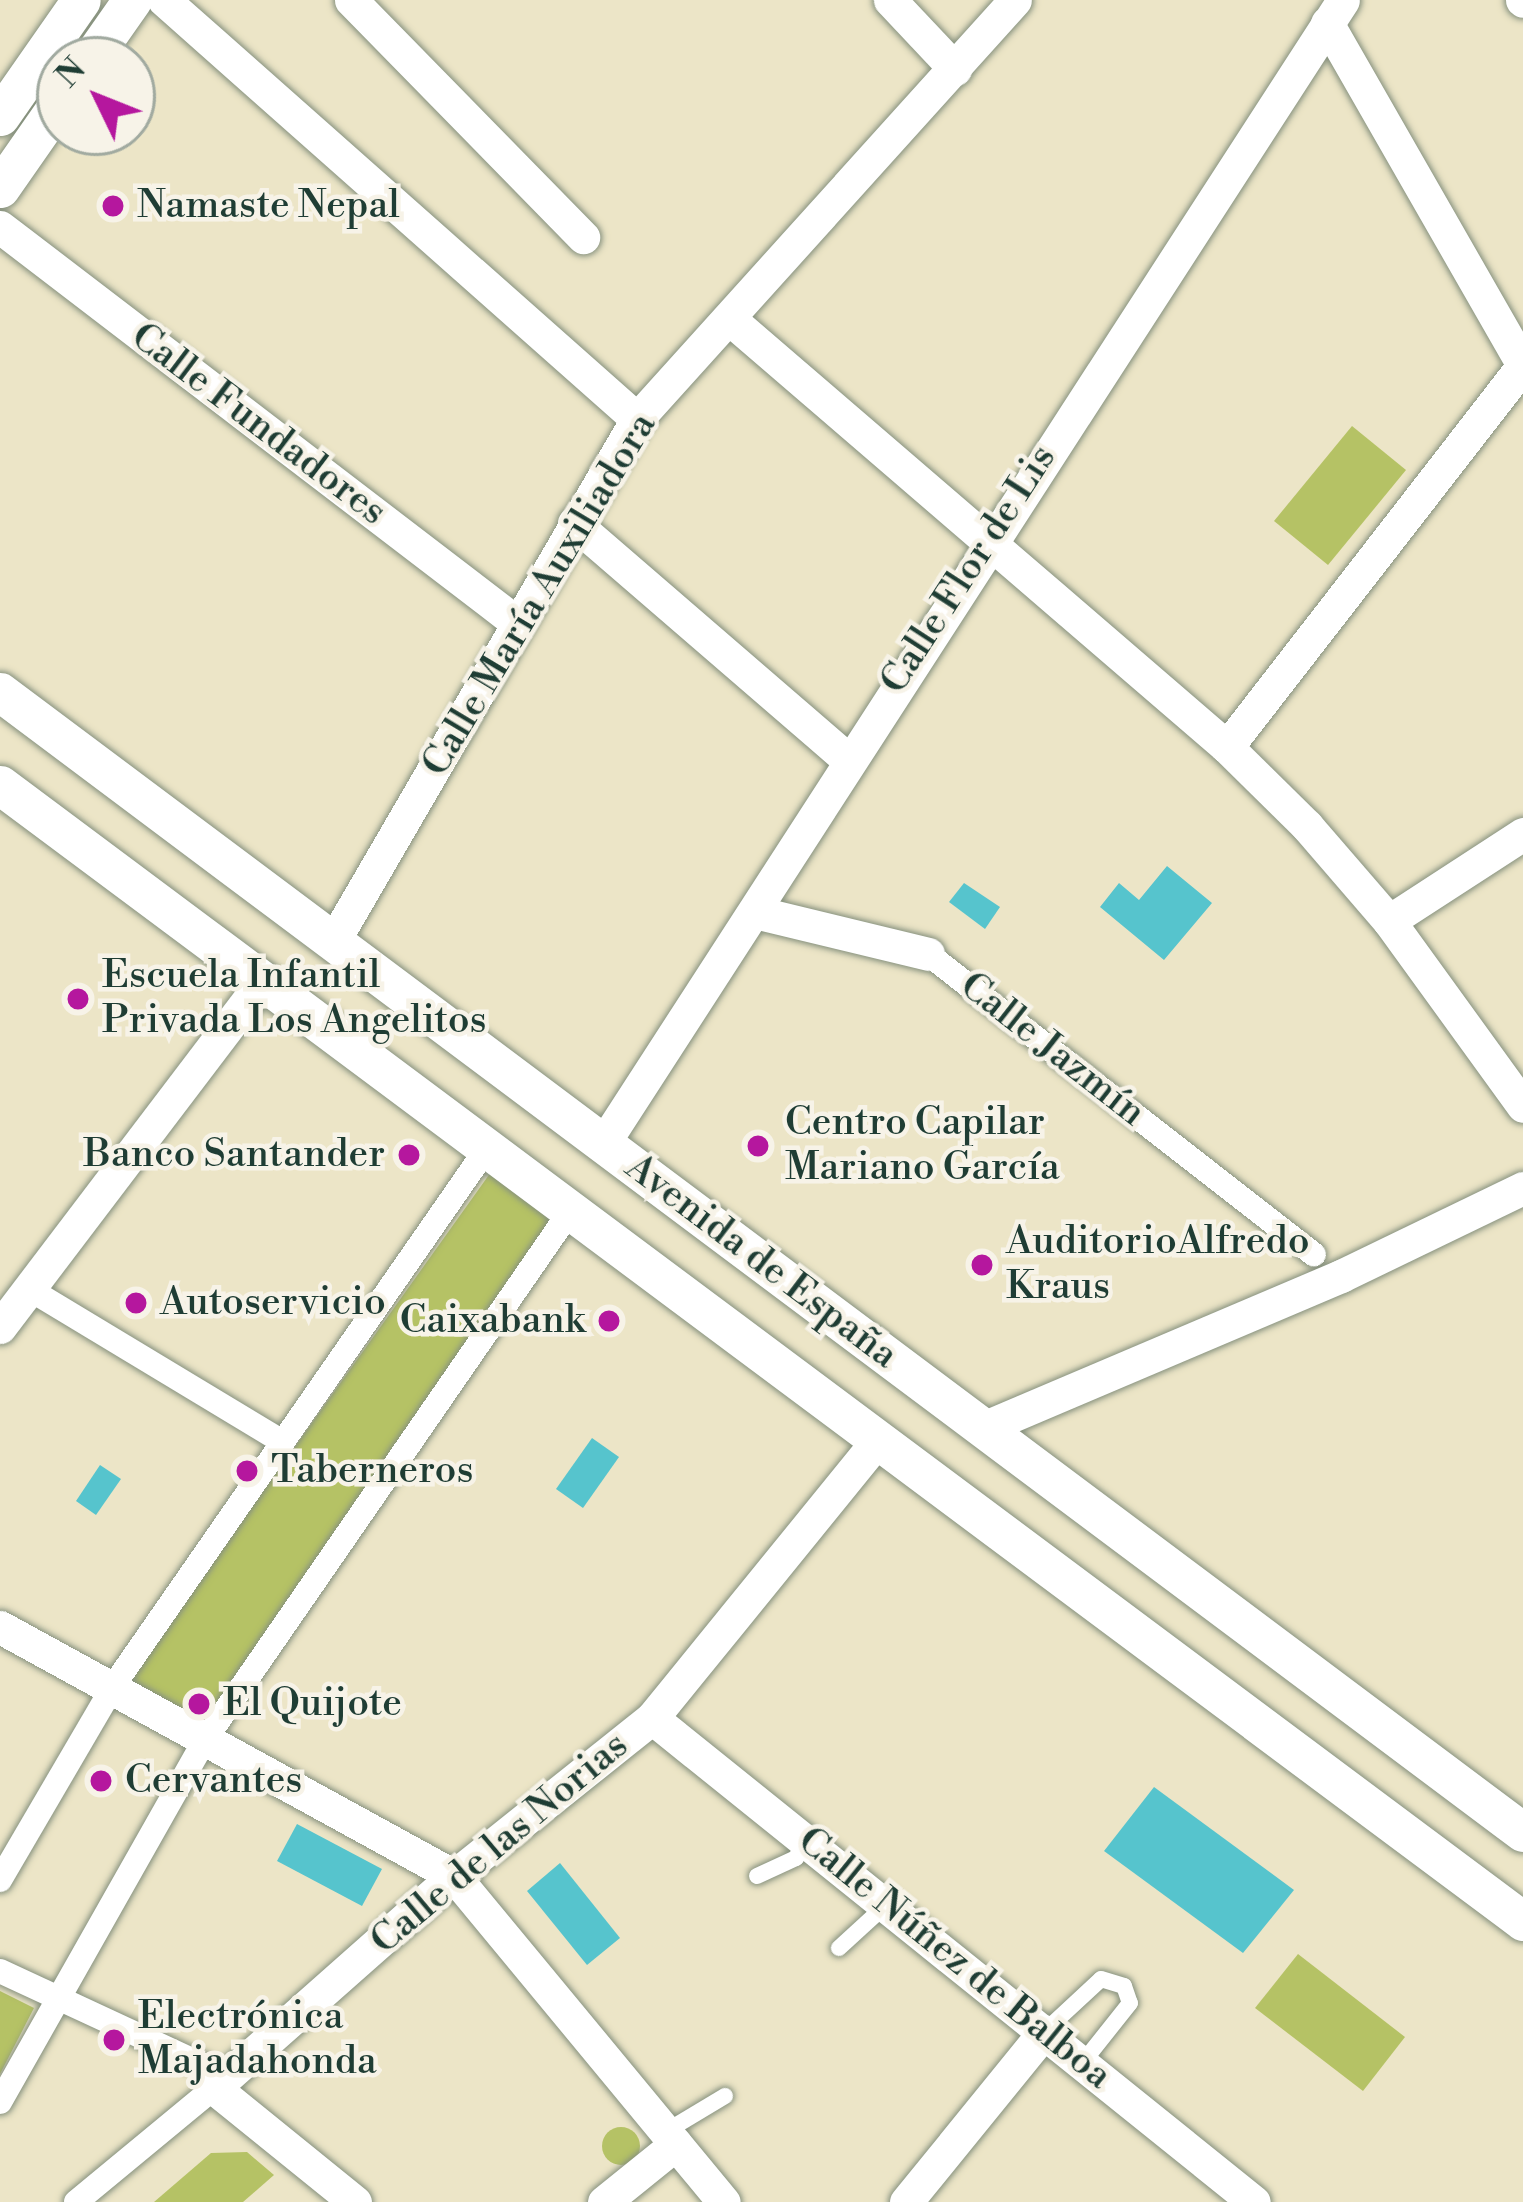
<!DOCTYPE html>
<html>
<head>
<meta charset="utf-8">
<style>
  body { margin:0 }
  #map { position:relative; width:1523px; height:2202px; overflow:hidden; background:#ece5c7; font-family:"Libre Bodoni",serif }
  div>[style] { position:absolute }
  .green>* { inset:0; background:#b5c265 }
  .round { border-radius:50% }
  .water>* { inset:0; background:#56c4cd }
  .roads { filter:drop-shadow(0 0 3px #86917e) drop-shadow(0 0 3px #86917e) }
  .service>* { height:16px; margin:-8px; padding:0 8px; transform-origin:8px; border-radius:8px; background:#fff }
  .pedestrian>* { height:24px; margin:-12px; padding:0 12px; transform-origin:12px; border-radius:12px; background:#fff }
  .minor>* { height:33px; margin:-16.5px; padding:0 16.5px; transform-origin:16.5px; border-radius:16.5px; background:#fff }
  .tertiary>* { height:39px; margin:-19.5px; padding:0 19.5px; transform-origin:19.5px; border-radius:19.5px; background:#fff }
  .dots>* { width:33px; height:33px; translate:-50% -50%; box-sizing:border-box; border:6px solid #f7f3e8; border-radius:50% }
  span { translate:-50% -50%; white-space:nowrap; text-align:center; line-height:1.15; -webkit-text-stroke:9px #f7f3e8; paint-order:stroke }
  .poi-label { font-size:39px; color:#1f3d34 }
  .left { translate:0 -50%; text-align:left }
  .right { translate:-100% -50%; text-align:right }
  .street-label { font-size:39px; color:#1f3d34 }
  .north { position:absolute; left:36px; top:36px; width:120px; height:120px; box-sizing:border-box; background:#f7f3e8; border:3px solid #a1aaa0; border-radius:50%; rotate:313deg; font-size:33px; font-weight:700; line-height:48px; text-align:center; color:#1f3d34 }
  .north::after { content:''; display:block; margin:auto; width:42px; height:54px; background:#b5179e; clip-path:polygon(50% 0,100% 100%,50% 72%,0 100%) }
</style>
</head>
<body>
<div id="map">
  <div class="green">
    <i style="clip-path:polygon(1352px 426px,1406px 470px,1328px 565px,1274px 521px)"></i>
    <i style="clip-path:polygon(491px 1172px,554px 1217px,203px 1724px,129px 1679px)"></i>
    <i style="clip-path:polygon(1298px 1954px,1405px 2037px,1363px 2091px,1255px 2008px)"></i>
    <i style="clip-path:polygon(0 1991px,34px 2008px,0 2074px)"></i>
    <i class="round" style="left:602px;top:2127px;width:38px;height:38px"></i>
    <i style="clip-path:polygon(247px 2152px,274px 2175px,243px 2202px,154px 2202px,211px 2153px)"></i>
  </div>
  <div class="water">
    <i style="clip-path:polygon(1167px 866px,1212px 903px,1164px 960px,1100px 907px,1119px 883px,1139px 900px)"></i>
    <i style="clip-path:polygon(964px 883px,1000px 907px,985px 929px,949px 902px)"></i>
    <i style="clip-path:polygon(592px 1438px,619px 1457px,583px 1508px,556px 1489px)"></i>
    <i style="clip-path:polygon(100px 1465px,121px 1479px,96px 1515px,76px 1501px)"></i>
    <i style="clip-path:polygon(1154px 1787px,1294px 1890px,1243px 1953px,1104px 1851px)"></i>
    <i style="clip-path:polygon(297px 1824px,382px 1869px,362px 1906px,277px 1861px)"></i>
    <i style="clip-path:polygon(560px 1863px,620px 1938px,587px 1965px,527px 1891px)"></i>
  </div>
  <div class="roads">
    <div class="service">
      <i style="left:757px;top:1876px;width:43px;rotate:-24.8deg"></i>
      <i style="left:796px;top:1858px;width:21px;rotate:-61deg"></i>
      <i style="left:839px;top:1948px;width:64px;rotate:-42.5deg"></i>
      <i style="left:1045px;top:2031px;width:76px;rotate:-42.9deg"></i>
      <i style="left:1101px;top:1979px;width:24px;rotate:17deg"></i>
      <i style="left:1124px;top:1986px;width:18px;rotate:71deg"></i>
      <i style="left:1130px;top:2003px;width:75px;rotate:128.5deg"></i>
      <i style="left:665px;top:2132px;width:70px;rotate:-31deg"></i>
    </div>
    <div class="pedestrian">
      <i style="left:928px;top:954px;width:489px;rotate:37.9deg"></i>
      <i style="left:29px;top:1289px;width:294px;rotate:31.1deg"></i>
      <i style="left:0;top:1880px;width:222px;rotate:-59.7deg"></i>
      <i style="left:112px;top:1688px;width:657px;rotate:-55.22deg"></i>
      <i style="left:0;top:1971px;width:251px;rotate:24.9deg"></i>
      <i style="left:0;top:2102px;width:416px;rotate:-60.5deg"></i>
      <i style="left:205px;top:1740px;width:644px;rotate:-55.37deg"></i>
      <i style="left:76px;top:2202px;width:179px;rotate:-39.6deg"></i>
    </div>
    <div class="minor">
      <i style="left:164px;top:0;width:632px;rotate:41.54deg"></i>
      <i style="left:351px;top:0;width:332px;rotate:45.6deg"></i>
      <i style="left:890px;top:0;width:95px;rotate:46.7deg"></i>
      <i style="left:1522px;top:0;width:1px;rotate:45deg"></i>
      <i style="left:1327px;top:23px;width:394px;rotate:60.2deg"></i>
      <i style="left:0;top:227px;width:650px;rotate:37.43deg"></i>
      <i style="left:731px;top:320px;width:654px;rotate:40.72deg"></i>
      <i style="left:1227px;top:747px;width:112px;rotate:44.6deg"></i>
      <i style="left:1307px;top:826px;width:125px;rotate:49.2deg"></i>
      <i style="left:1389px;top:921px;width:228px;rotate:54.1deg"></i>
      <i style="left:574px;top:523px;width:361px;rotate:40.8deg"></i>
      <i style="left:1227px;top:747px;width:482px;rotate:-52.2deg"></i>
      <i style="left:759px;top:913px;width:174px;rotate:13.6deg"></i>
      <i style="left:1389px;top:921px;width:160px;rotate:-33deg"></i>
      <i style="left:333px;top:942px;width:605px;rotate:-59.83deg"></i>
      <i style="left:637px;top:419px;width:564px;rotate:-47.94deg"></i>
      <i style="left:603px;top:1144px;width:1362px;rotate:-57.1deg"></i>
      <i style="left:0;top:1327px;width:435px;rotate:-52.8deg"></i>
      <i style="left:983px;top:1428px;width:389px;rotate:-23deg"></i>
      <i style="left:1341px;top:1276px;width:202px;rotate:-25.8deg"></i>
      <i style="left:0;top:1627px;width:518px;rotate:28.74deg"></i>
      <i style="left:454px;top:1876px;width:423px;rotate:50.4deg"></i>
      <i style="left:652px;top:1718px;width:772px;rotate:38.8deg"></i>
      <i style="left:355px;top:2202px;width:181px;rotate:-141deg"></i>
      <i style="left:214px;top:2088px;width:320px;rotate:-41.5deg"></i>
      <i style="left:454px;top:1876px;width:253px;rotate:-38.6deg"></i>
      <i style="left:652px;top:1718px;width:357px;rotate:-50.9deg"></i>
      <i style="left:604px;top:2202px;width:92px;rotate:-38.9deg"></i>
      <i style="left:906px;top:2202px;width:220px;rotate:-50.9deg"></i>
    </div>
    <div class="tertiary">
      <i style="left:90px;top:60px;width:73px;rotate:-55deg"></i>
      <i style="left:0;top:116px;width:141px;rotate:-55.1deg"></i>
      <i style="left:0;top:188px;width:105px;rotate:-55.1deg"></i>
      <i style="left:0;top:692px;width:1902px;rotate:36.82deg"></i>
      <i style="left:0;top:785px;width:1900px;rotate:36.72deg"></i>
    </div>
  </div>
  <div class="dots">
    <i style="left:113px;top:206px;background:#b5179e"></i>
    <i style="left:78px;top:999px;background:#b5179e"></i>
    <i style="left:758px;top:1146px;background:#b5179e"></i>
    <i style="left:409px;top:1155px;background:#b5179e"></i>
    <i style="left:982px;top:1265px;background:#b5179e"></i>
    <i style="left:136px;top:1303px;background:#b5179e"></i>
    <i style="left:609px;top:1321px;background:#b5179e"></i>
    <i style="left:247px;top:1471px;background:#b5179e"></i>
    <i style="left:199px;top:1704px;background:#b5179e"></i>
    <i style="left:101px;top:1781px;background:#b5179e"></i>
    <i style="left:114px;top:2040px;background:#b5179e"></i>
  </div>
  <div class="poi-label">
    <span class="left" style="left:137px;top:206px">Namaste Nepal</span>
    <span class="left" style="left:102px;top:999px">Escuela Infantil<br>Privada Los Angelitos</span>
    <span class="left" style="left:785px;top:1146px">Centro Capilar<br>Mariano García</span>
    <span class="right" style="left:385px;top:1155px">Banco Santander</span>
    <span class="left" style="left:1006px;top:1265px">AuditorioAlfredo<br>Kraus</span>
    <span class="left" style="left:160px;top:1303px">Autoservicio</span>
    <span class="right" style="left:585px;top:1321px">Caixabank</span>
    <span class="left" style="left:271px;top:1471px">Taberneros</span>
    <span class="left" style="left:223px;top:1704px">El Quijote</span>
    <span class="left" style="left:125px;top:1781px">Cervantes</span>
    <span class="left" style="left:138px;top:2040px">Electrónica<br>Majadahonda</span>
  </div>
  <div class="street-label">
    <span style="left:258px;top:425px;rotate:37deg">Calle Fundadores</span>
    <span style="left:969px;top:570px;rotate:-57deg">Calle Flor de Lis</span>
    <span style="left:540px;top:595px;rotate:-59deg">Calle María Auxiliadora</span>
    <span style="left:1052px;top:1050px;rotate:38deg">Calle Jazmín</span>
    <span style="left:761px;top:1262px;rotate:37deg">Avenida de España</span>
    <span style="left:500px;top:1844px;rotate:-40deg">Calle de las Norias</span>
    <span style="left:954px;top:1959px;rotate:39deg">Calle Núñez de Balboa</span>
  </div>
  <div class="north">N</div>
</div>
</body>
</html>
